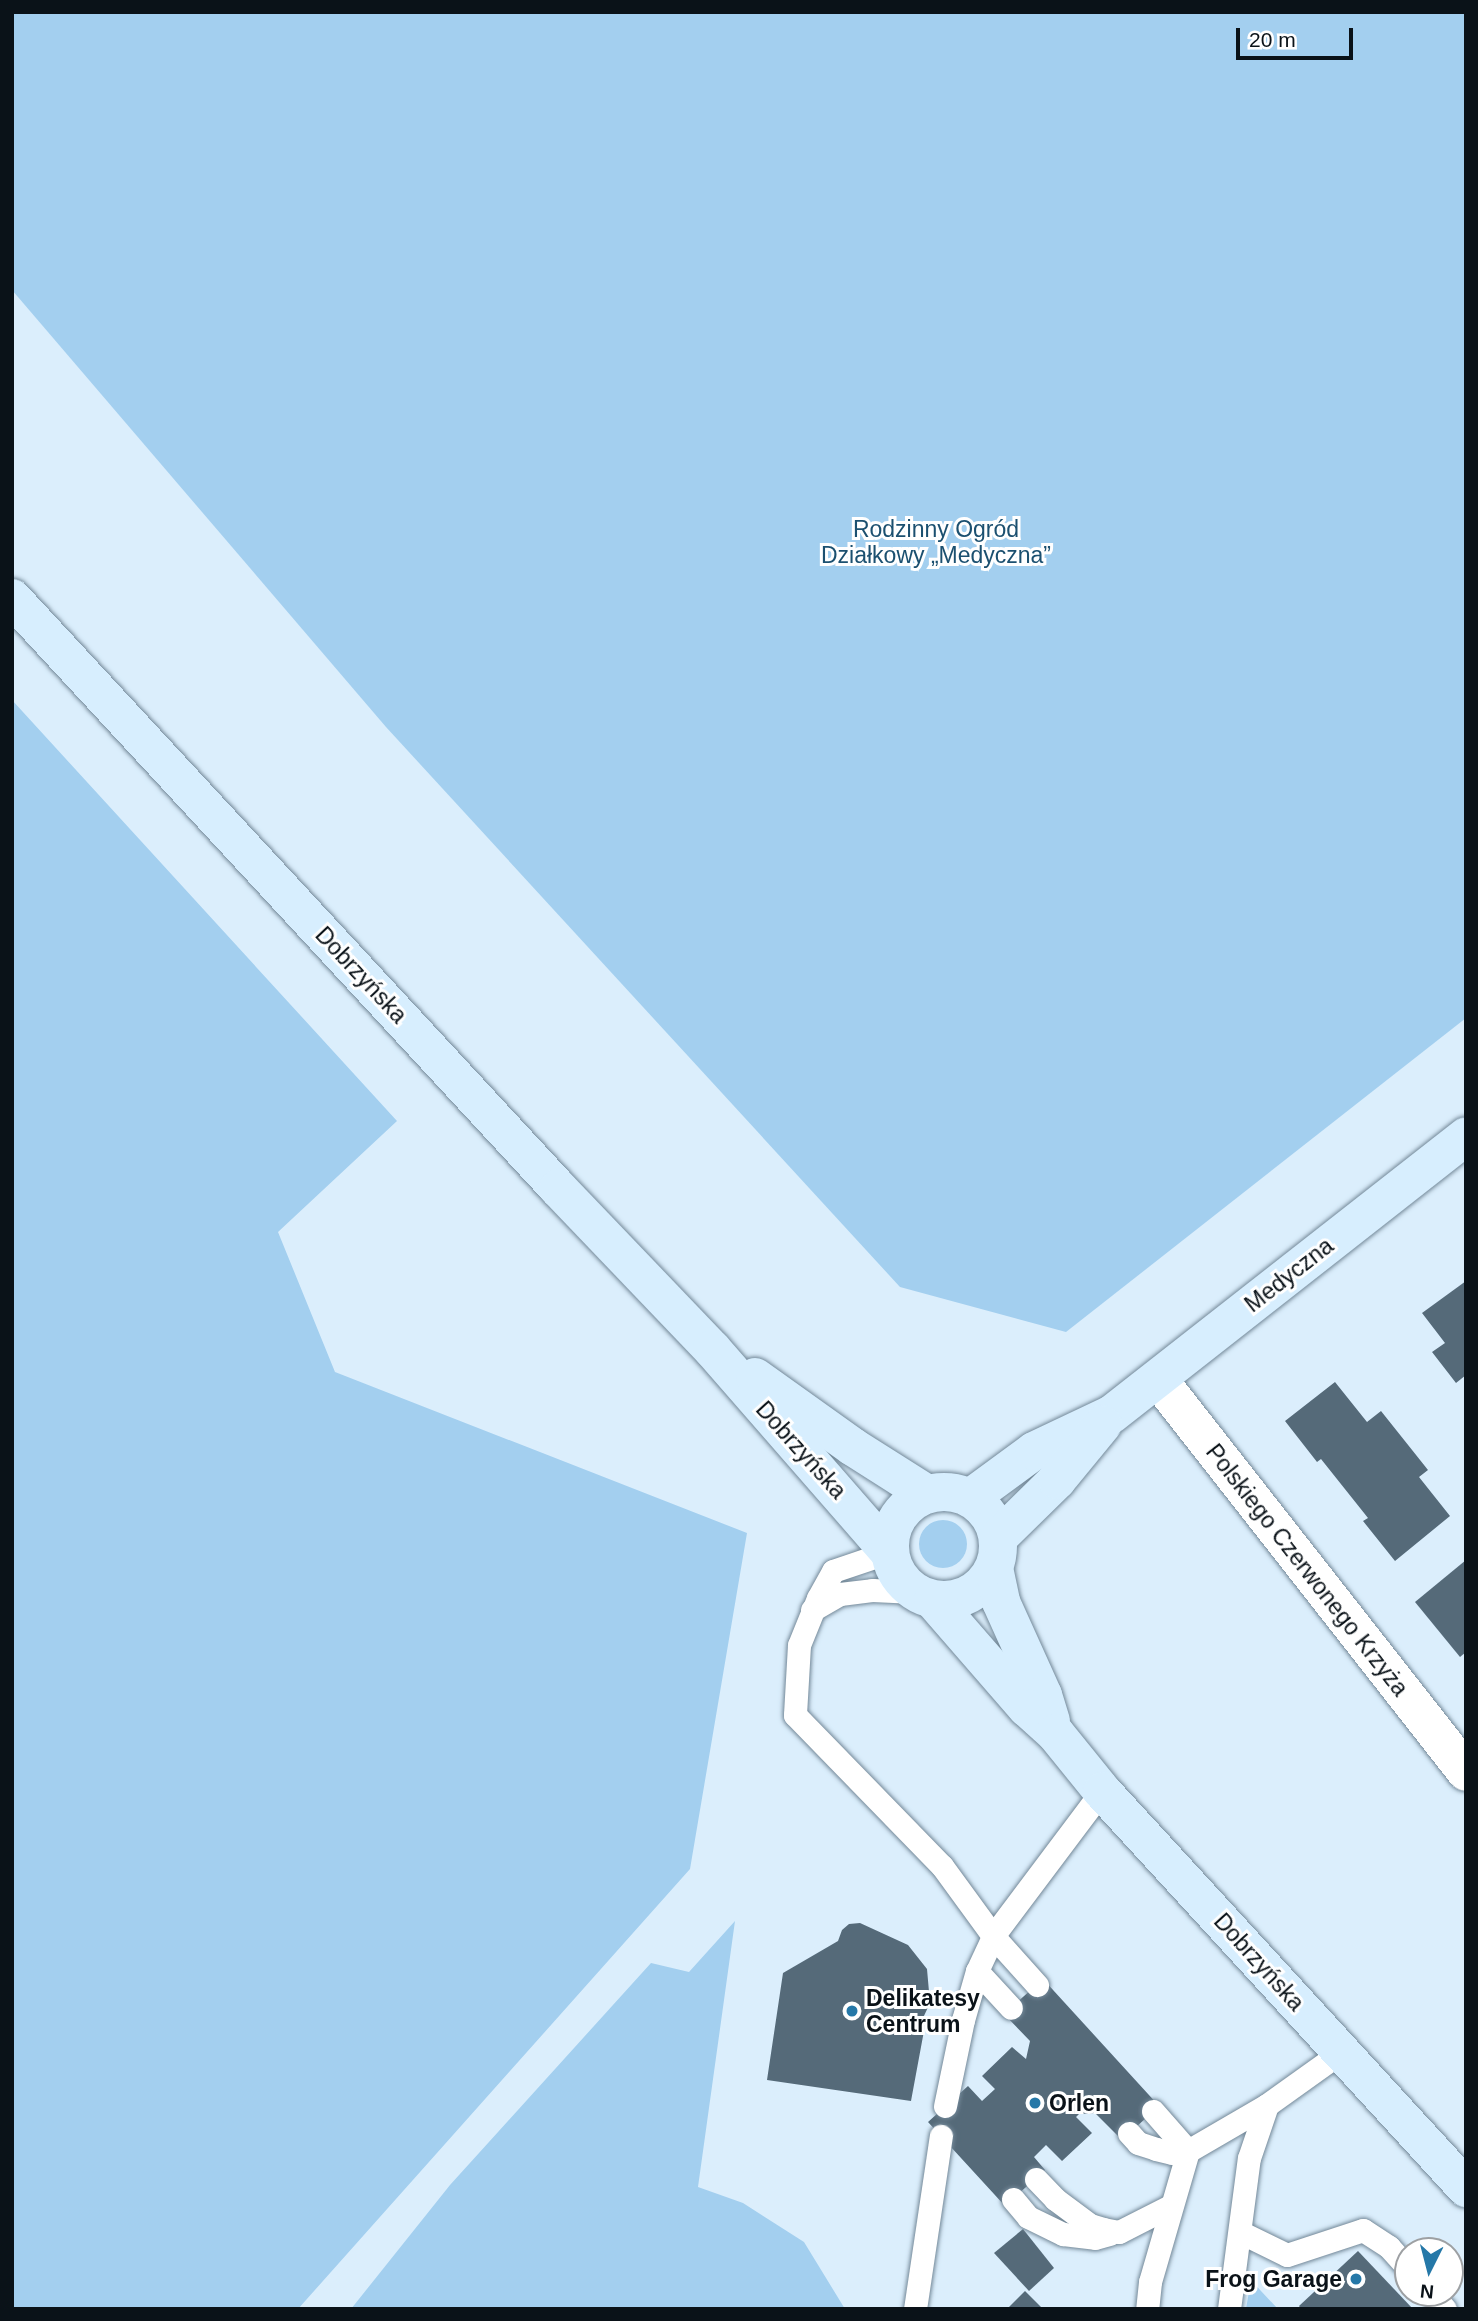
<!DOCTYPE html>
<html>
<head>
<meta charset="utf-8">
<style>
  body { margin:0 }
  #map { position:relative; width:1478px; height:2321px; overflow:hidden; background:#dbeefc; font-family:Helvetica,sans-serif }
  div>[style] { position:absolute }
  .green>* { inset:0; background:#a3cfef }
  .round { border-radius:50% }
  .building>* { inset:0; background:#556a79 }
  .roads { filter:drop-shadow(0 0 2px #738898) drop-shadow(0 0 2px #738898) }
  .lane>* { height:23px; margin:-11.5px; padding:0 11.5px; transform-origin:11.5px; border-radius:11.5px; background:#fff }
  .street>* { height:38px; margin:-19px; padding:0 19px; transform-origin:19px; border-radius:19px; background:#fff }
  .secondary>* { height:38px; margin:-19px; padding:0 19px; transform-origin:19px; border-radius:19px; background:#d7eefe }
  .secondary>.ring { margin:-19px; padding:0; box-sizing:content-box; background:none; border:38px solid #d7eefe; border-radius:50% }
  .dots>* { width:19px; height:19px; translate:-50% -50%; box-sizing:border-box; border:4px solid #fff; border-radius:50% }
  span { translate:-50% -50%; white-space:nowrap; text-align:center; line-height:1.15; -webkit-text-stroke:6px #fff; paint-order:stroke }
  .park-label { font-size:23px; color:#1b5070 }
  .street-label { font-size:23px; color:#0a1218 }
  .poi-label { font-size:23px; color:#0a1218; font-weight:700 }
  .left { translate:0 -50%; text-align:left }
  .right { translate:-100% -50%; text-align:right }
  .frame { position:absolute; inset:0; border:14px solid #0a1218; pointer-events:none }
  .north { position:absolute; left:1394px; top:2237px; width:70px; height:70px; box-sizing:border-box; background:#fff; border:2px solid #9da0a3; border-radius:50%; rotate:186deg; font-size:19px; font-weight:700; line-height:28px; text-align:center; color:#0a1218 }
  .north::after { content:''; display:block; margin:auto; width:24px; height:32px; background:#2578a8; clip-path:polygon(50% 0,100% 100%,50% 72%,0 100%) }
  .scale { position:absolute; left:1236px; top:28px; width:117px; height:32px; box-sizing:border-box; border:4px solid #0a1218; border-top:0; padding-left:9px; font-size:21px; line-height:24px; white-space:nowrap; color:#0a1218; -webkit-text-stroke:5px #fff; paint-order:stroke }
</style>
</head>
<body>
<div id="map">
  <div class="green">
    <i style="clip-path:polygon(12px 12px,1466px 12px,1466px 1018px,1066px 1332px,900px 1287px,386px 727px,12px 290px)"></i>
    <i style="clip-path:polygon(12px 700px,397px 1121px,278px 1232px,335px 1372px,747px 1533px,690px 1869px,298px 2309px,12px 2309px)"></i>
    <i class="round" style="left:919px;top:1520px;width:48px;height:48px"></i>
    <i style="clip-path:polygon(735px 1921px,698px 2187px,743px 2203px,804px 2242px,845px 2309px,351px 2309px,450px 2185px,651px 1963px,689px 1972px)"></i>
    <i style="clip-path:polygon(1251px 2280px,1261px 2291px,1278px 2309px,1246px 2309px)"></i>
  </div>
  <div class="building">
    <i style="clip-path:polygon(1466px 1281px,1466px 1375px,1456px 1383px,1432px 1352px,1445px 1343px,1422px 1313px)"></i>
    <i style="clip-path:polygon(1335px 1382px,1367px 1422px,1381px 1411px,1428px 1470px,1419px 1477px,1450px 1516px,1395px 1561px,1363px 1521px,1368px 1518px,1321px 1459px,1317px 1462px,1285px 1421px)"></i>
    <i style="clip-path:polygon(1466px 1560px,1466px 1652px,1460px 1657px,1415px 1602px)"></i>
    <i style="clip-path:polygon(860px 1923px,908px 1945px,927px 1969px,930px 2003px,923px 2018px,926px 2020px,911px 2101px,767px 2080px,783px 1973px,838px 1941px,842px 1930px,849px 1924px)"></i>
    <i style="clip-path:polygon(1043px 1979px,1159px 2106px,1122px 2140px,1095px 2113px,1079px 2114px,1076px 2117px,1092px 2133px,1062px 2161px,1046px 2145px,1034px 2157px,1045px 2170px,1005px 2206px,928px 2122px,968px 2086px,982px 2101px,995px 2089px,982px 2076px,1012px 2047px,1026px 2059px,1030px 2041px,1004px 2014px)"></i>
    <i style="clip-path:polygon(1023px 2229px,1054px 2268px,1029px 2291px,994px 2253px)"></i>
    <i style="clip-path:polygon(1358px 2251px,1413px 2309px,1301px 2309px,1299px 2306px)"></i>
    <i style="clip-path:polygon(1025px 2291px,1043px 2309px,1007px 2309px)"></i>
  </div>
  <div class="roads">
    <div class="lane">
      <i style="left:889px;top:1552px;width:59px;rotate:161.3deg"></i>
      <i style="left:833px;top:1571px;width:31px;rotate:119deg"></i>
      <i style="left:818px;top:1598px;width:51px;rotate:112deg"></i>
      <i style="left:799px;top:1645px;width:70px;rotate:93.3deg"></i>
      <i style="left:795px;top:1715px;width:211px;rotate:45.8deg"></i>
      <i style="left:942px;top:1866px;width:87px;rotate:53.9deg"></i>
      <i style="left:993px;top:1936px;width:66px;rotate:48.1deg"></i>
      <i style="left:812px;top:1610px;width:32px;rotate:-30deg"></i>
      <i style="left:840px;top:1594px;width:32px;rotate:-7deg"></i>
      <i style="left:872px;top:1590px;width:43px;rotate:2.7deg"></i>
      <i style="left:977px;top:1971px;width:50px;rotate:47.4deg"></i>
      <i style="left:945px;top:2106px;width:88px;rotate:-78.2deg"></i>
      <i style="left:963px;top:2020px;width:51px;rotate:-74.1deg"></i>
      <i style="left:977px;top:1971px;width:38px;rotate:-65deg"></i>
      <i style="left:993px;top:1936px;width:181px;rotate:-53.1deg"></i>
      <i style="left:1153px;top:2111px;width:53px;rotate:48.8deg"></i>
      <i style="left:1188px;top:2151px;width:91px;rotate:-30.2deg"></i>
      <i style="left:1129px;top:2133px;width:13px;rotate:48deg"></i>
      <i style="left:1138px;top:2143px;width:19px;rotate:18deg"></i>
      <i style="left:1156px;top:2149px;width:16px;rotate:14deg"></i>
      <i style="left:1172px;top:2153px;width:16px;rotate:-7deg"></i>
      <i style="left:1188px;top:2151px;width:136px;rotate:106.2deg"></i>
      <i style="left:1150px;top:2282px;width:27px;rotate:96deg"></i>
      <i style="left:1036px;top:2179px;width:28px;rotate:46deg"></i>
      <i style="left:1055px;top:2199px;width:44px;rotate:36.6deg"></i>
      <i style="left:1090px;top:2225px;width:14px;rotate:17deg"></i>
      <i style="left:1103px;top:2229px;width:16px;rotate:11deg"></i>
      <i style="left:1119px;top:2232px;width:57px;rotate:-27deg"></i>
      <i style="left:1013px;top:2199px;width:23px;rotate:50deg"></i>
      <i style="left:1028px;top:2217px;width:39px;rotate:26deg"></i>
      <i style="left:1063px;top:2234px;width:32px;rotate:7deg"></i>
      <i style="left:1095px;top:2238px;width:15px;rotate:-16deg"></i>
      <i style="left:1240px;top:2232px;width:52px;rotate:26.1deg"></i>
      <i style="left:1287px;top:2255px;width:80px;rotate:-18.2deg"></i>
      <i style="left:1363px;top:2230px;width:31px;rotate:33deg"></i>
      <i style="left:1389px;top:2247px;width:28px;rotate:48deg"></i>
      <i style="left:1431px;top:2293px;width:21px;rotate:49deg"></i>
      <i style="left:915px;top:2309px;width:175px;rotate:-81.5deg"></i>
      <i style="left:1229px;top:2309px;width:152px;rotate:-82.5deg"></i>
      <i style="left:1249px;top:2158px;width:56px;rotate:-71.2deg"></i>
      <i style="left:1267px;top:2105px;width:91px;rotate:-35.6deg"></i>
    </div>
    <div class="street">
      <i style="left:1158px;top:1379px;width:499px;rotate:51.9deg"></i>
    </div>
    <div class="secondary">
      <i style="left:12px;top:598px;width:804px;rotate:47.22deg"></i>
      <i style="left:558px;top:1188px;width:223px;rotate:46.3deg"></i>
      <i style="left:712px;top:1349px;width:269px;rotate:48.9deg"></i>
      <i style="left:755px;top:1377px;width:120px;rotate:35.5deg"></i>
      <i style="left:853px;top:1447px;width:88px;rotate:32.4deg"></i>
      <i class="ring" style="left:890px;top:1492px;width:70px;height:70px"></i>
      <i style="left:970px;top:1498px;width:79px;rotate:-36.3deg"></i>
      <i style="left:1034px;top:1451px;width:86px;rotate:-25.4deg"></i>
      <i style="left:1112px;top:1414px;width:450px;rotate:-38.1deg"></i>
      <i style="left:998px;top:1538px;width:83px;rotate:-44.5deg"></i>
      <i style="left:1057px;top:1480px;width:72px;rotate:-50.6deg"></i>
      <i style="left:994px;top:1568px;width:35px;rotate:78deg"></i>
      <i style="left:1001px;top:1602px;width:102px;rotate:65.7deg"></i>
      <i style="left:1043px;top:1695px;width:27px;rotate:73deg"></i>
      <i style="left:933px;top:1600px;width:143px;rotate:49deg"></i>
      <i style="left:1027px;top:1708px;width:38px;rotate:42deg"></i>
      <i style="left:1055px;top:1733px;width:75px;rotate:51deg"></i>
      <i style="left:1102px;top:1791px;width:539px;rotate:47.48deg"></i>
    </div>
  </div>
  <div class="dots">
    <i style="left:852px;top:2011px;background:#2578a8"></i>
    <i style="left:1035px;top:2103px;background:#2578a8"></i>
    <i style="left:1356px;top:2279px;background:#2578a8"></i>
  </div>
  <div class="park-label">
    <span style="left:936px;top:542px">Rodzinny Ogród<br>Działkowy „Medyczna”</span>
  </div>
  <div class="street-label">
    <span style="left:361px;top:975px;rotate:47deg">Dobrzyńska</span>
    <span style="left:1289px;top:1275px;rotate:-38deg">Medyczna</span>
    <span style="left:801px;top:1450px;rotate:48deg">Dobrzyńska</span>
    <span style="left:1307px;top:1570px;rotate:52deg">Polskiego Czerwonego Krzyża</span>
    <span style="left:1259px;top:1962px;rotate:48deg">Dobrzyńska</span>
  </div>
  <div class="poi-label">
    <span class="left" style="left:866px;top:2011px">Delikatesy<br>Centrum</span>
    <span class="left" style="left:1049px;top:2103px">Orlen</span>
    <span class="right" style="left:1342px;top:2279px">Frog Garage</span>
  </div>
  <div class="frame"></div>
  <div class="north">N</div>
  <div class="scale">20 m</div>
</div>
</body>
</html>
